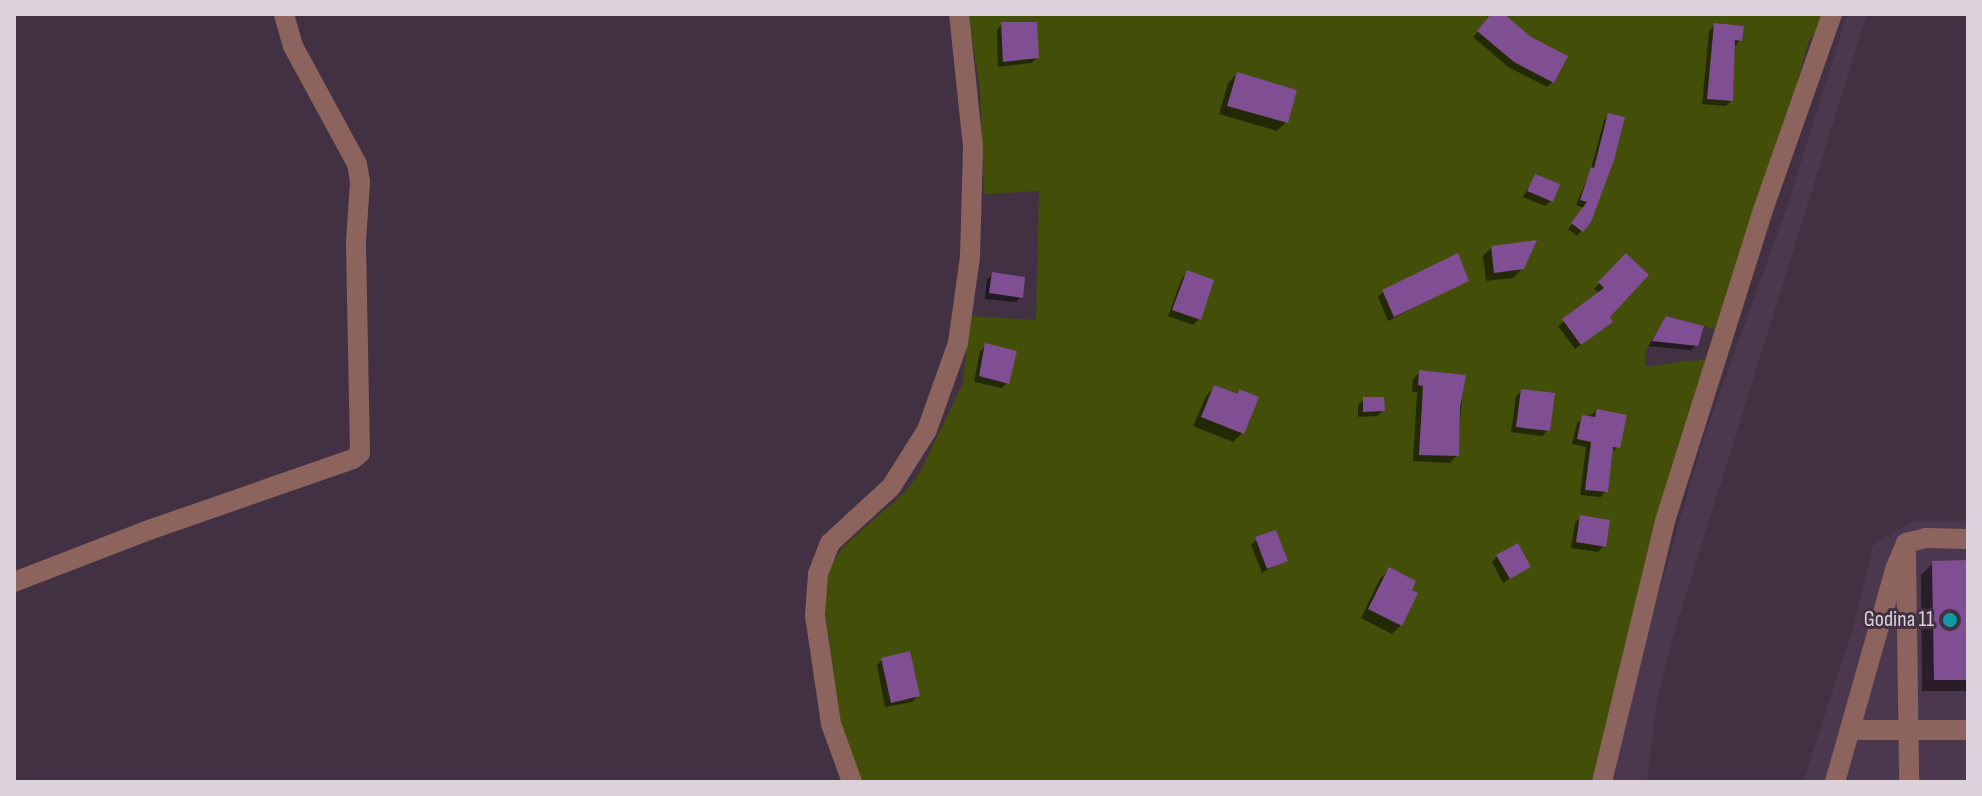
<!DOCTYPE html>
<html>
<head>
<meta charset="utf-8">
<style>
  body { margin:0 }
  #map { position:relative; width:1982px; height:796px; overflow:hidden; background:#413142; font-family:"Sofia Sans Condensed",sans-serif }
  div>[style] { position:absolute }
  .built>* { inset:0; background:#4c384e }
  .green>* { inset:0; background:#434e08 }
  .shadow>* { inset:0; background:#0007 }
  .building>* { inset:0; background:#804e93 }
  .minor>* { height:20px; margin:-10px; padding:0 10px; transform-origin:10px; border-radius:10px; background:#8c645d }
  .dots>* { width:22px; height:22px; translate:-50% -50%; box-sizing:border-box; border:4px solid #413142; border-radius:50% }
  span { translate:-50% -50%; white-space:nowrap; text-align:center; line-height:1.15; -webkit-text-stroke:6px #413142; paint-order:stroke }
  .poi-label { font-size:22px; color:#dcd2dc }
  .right { translate:-100% -50%; text-align:right }
  .frame { position:absolute; inset:0; border:16px solid #dcd2dc; pointer-events:none }
</style>
</head>
<body>
<div id="map">
  <div class="built">
    <i style="clip-path:polygon(1847px 14px,1867px 14px,1672px 640px,1657px 703px,1647px 782px,1612px 782px,1653px 614px,1704px 437px,1788px 204px)"></i>
    <i style="clip-path:polygon(1913px 521px,1968px 521px,1968px 782px,1803px 782px,1852px 631px,1873px 545px)"></i>
  </div>
  <div class="green">
    <i style="clip-path:polygon(968px 14px,1826px 14px,1822px 29px,1809px 40px,1797px 83px,1803px 93px,1718px 330px,1666px 316px,1645px 353px,1645px 367px,1685px 361px,1705px 360px,1710px 365px,1592px 782px,857px 782px,843px 740px,826px 618px,825px 590px,830px 568px,842px 548px,905px 492px,920px 472px,963px 383px,970px 316px,1036px 320px,1039px 191px,984px 194px,980px 89px)"></i>
  </div>
  <div class="shadow">
    <i style="clip-path:polygon(1493px 14px,1501px 14px,1530px 39px,1553px 82px,1547px 87px,1508px 67px,1473px 37px)"></i>
    <i style="clip-path:polygon(1002px 24px,1037px 58px,1031px 63px,998px 67px,997px 30px)"></i>
    <i style="clip-path:polygon(1715px 25px,1740px 40px,1735px 46px,1731px 101px,1726px 106px,1702px 104px,1709px 31px)"></i>
    <i style="clip-path:polygon(1237px 74px,1286px 122px,1277px 131px,1219px 114px,1228px 83px)"></i>
    <i style="clip-path:polygon(1609px 115px,1582px 230px,1577px 236px,1568px 229px,1584px 208px,1576px 205px,1591px 169px,1604px 120px)"></i>
    <i style="clip-path:polygon(1535px 176px,1551px 201px,1545px 206px,1523px 197px)"></i>
    <i style="clip-path:polygon(1492px 247px,1523px 268px,1513px 278px,1486px 281px,1483px 256px)"></i>
    <i style="clip-path:polygon(1626px 256px,1605px 327px,1575px 349px,1558px 326px,1600px 294px,1594px 289px)"></i>
    <i style="clip-path:polygon(1188px 272px,1199px 319px,1193px 325px,1168px 316px,1182px 278px)"></i>
    <i style="clip-path:polygon(993px 274px,1021px 297px,1015px 302px,985px 299px,987px 279px)"></i>
    <i style="clip-path:polygon(1467px 280px,1388px 321px,1378px 297px,1384px 291px)"></i>
    <i style="clip-path:polygon(1667px 318px,1697px 344px,1691px 350px,1648px 346px)"></i>
    <i style="clip-path:polygon(986px 346px,1007px 383px,1002px 388px,974px 382px,980px 351px)"></i>
    <i style="clip-path:polygon(1420px 372px,1464px 377px,1457px 455px,1450px 463px,1413px 461px,1417px 392px,1412px 392px,1413px 379px)"></i>
    <i style="clip-path:polygon(1215px 387px,1236px 396px,1240px 392px,1256px 398px,1242px 433px,1233px 442px,1193px 426px,1206px 396px)"></i>
    <i style="clip-path:polygon(1522px 391px,1548px 430px,1542px 436px,1511px 432px,1516px 396px)"></i>
    <i style="clip-path:polygon(1364px 399px,1383px 411px,1377px 416px,1358px 417px,1358px 405px)"></i>
    <i style="clip-path:polygon(1597px 411px,1618px 447px,1610px 453px,1606px 491px,1601px 497px,1580px 495px,1586px 447px,1572px 444px,1577px 423px)"></i>
    <i style="clip-path:polygon(1581px 517px,1604px 546px,1598px 552px,1571px 548px,1575px 523px)"></i>
    <i style="clip-path:polygon(1257px 539px,1285px 560px,1262px 573px,1251px 545px)"></i>
    <i style="clip-path:polygon(1497px 556px,1529px 566px,1503px 583px,1492px 562px)"></i>
    <i style="clip-path:polygon(1968px 562px,1968px 691px,1922px 691px,1921px 575px,1933px 563px)"></i>
    <i style="clip-path:polygon(1389px 570px,1409px 591px,1401px 625px,1392px 634px,1361px 618px,1380px 579px)"></i>
    <i style="clip-path:polygon(882px 660px,918px 696px,912px 702px,885px 707px,877px 665px)"></i>
  </div>
  <div class="building">
    <i style="clip-path:polygon(1491px 14px,1504px 14px,1531px 37px,1568px 56px,1554px 83px,1514px 62px,1477px 31px)"></i>
    <i style="clip-path:polygon(1001px 22px,1037px 22px,1039px 58px,1003px 62px)"></i>
    <i style="clip-path:polygon(1714px 23px,1744px 26px,1742px 41px,1735px 40px,1733px 101px,1707px 99px)"></i>
    <i style="clip-path:polygon(1237px 72px,1297px 90px,1288px 123px,1227px 106px)"></i>
    <i style="clip-path:polygon(1608px 113px,1625px 117px,1614px 160px,1591px 222px,1583px 232px,1571px 223px,1587px 202px,1580px 200px,1591px 167px,1594px 168px)"></i>
    <i style="clip-path:polygon(1535px 174px,1560px 184px,1553px 202px,1527px 191px)"></i>
    <i style="clip-path:polygon(1537px 240px,1524px 269px,1494px 273px,1491px 246px)"></i>
    <i style="clip-path:polygon(1458px 253px,1469px 281px,1394px 317px,1382px 290px)"></i>
    <i style="clip-path:polygon(1626px 253px,1649px 275px,1610px 317px,1613px 322px,1581px 345px,1562px 319px,1604px 288px,1598px 282px)"></i>
    <i style="clip-path:polygon(1187px 270px,1214px 280px,1201px 320px,1172px 310px)"></i>
    <i style="clip-path:polygon(992px 272px,1025px 277px,1023px 298px,989px 293px)"></i>
    <i style="clip-path:polygon(1666px 316px,1704px 326px,1698px 346px,1652px 341px)"></i>
    <i style="clip-path:polygon(985px 343px,1017px 351px,1009px 384px,979px 376px)"></i>
    <i style="clip-path:polygon(1419px 370px,1466px 375px,1460px 408px,1459px 456px,1419px 455px,1423px 386px,1418px 385px)"></i>
    <i style="clip-path:polygon(1214px 385px,1238px 394px,1239px 389px,1259px 397px,1244px 434px,1201px 417px)"></i>
    <i style="clip-path:polygon(1521px 389px,1555px 393px,1550px 431px,1516px 427px)"></i>
    <i style="clip-path:polygon(1363px 397px,1384px 397px,1385px 411px,1363px 412px)"></i>
    <i style="clip-path:polygon(1597px 409px,1627px 415px,1620px 448px,1613px 447px,1608px 492px,1585px 490px,1591px 442px,1577px 439px,1582px 415px,1595px 417px)"></i>
    <i style="clip-path:polygon(1580px 515px,1610px 520px,1606px 547px,1576px 542px)"></i>
    <i style="clip-path:polygon(1276px 530px,1288px 561px,1267px 569px,1255px 537px)"></i>
    <i style="clip-path:polygon(1518px 543px,1531px 567px,1510px 579px,1496px 555px)"></i>
    <i style="clip-path:polygon(1968px 560px,1968px 680px,1934px 680px,1932px 561px)"></i>
    <i style="clip-path:polygon(1389px 567px,1416px 581px,1412px 590px,1418px 593px,1402px 626px,1368px 609px)"></i>
    <i style="clip-path:polygon(910px 651px,920px 696px,891px 703px,881px 658px)"></i>
  </div>
  <div class="minor">
    <i style="left:1906px;top:554px;width:228px;rotate:89.2deg"></i>
    <i style="left:14px;top:582px;width:145px;rotate:-21.1deg"></i>
    <i style="left:149px;top:530px;width:216px;rotate:-19.2deg"></i>
    <i style="left:353px;top:459px;width:9px;rotate:-41deg"></i>
    <i style="left:360px;top:453px;width:212px;rotate:-91.1deg"></i>
    <i style="left:356px;top:241px;width:59px;rotate:-86.1deg"></i>
    <i style="left:360px;top:182px;width:18px;rotate:-99deg"></i>
    <i style="left:357px;top:164px;width:134px;rotate:-118.5deg"></i>
    <i style="left:293px;top:46px;width:33px;rotate:-106deg"></i>
    <i style="left:1850px;top:730px;width:118px"></i>
    <i style="left:852px;top:782px;width:62px;rotate:-109.9deg"></i>
    <i style="left:831px;top:724px;width:110px;rotate:-98.4deg"></i>
    <i style="left:815px;top:615px;width:41px;rotate:-85.8deg"></i>
    <i style="left:818px;top:574px;width:33px;rotate:-69deg"></i>
    <i style="left:830px;top:543px;width:83px;rotate:-42.6deg"></i>
    <i style="left:891px;top:487px;width:67px;rotate:-57.7deg"></i>
    <i style="left:927px;top:430px;width:92px;rotate:-70.4deg"></i>
    <i style="left:958px;top:343px;width:88px;rotate:-82.1deg"></i>
    <i style="left:970px;top:256px;width:109px;rotate:-88.4deg"></i>
    <i style="left:973px;top:147px;width:134px;rotate:-96deg"></i>
    <i style="left:1602px;top:782px;width:268px;rotate:-76.4deg"></i>
    <i style="left:1665px;top:521px;width:326px;rotate:-72.5deg"></i>
    <i style="left:1763px;top:210px;width:208px;rotate:-70.6deg"></i>
    <i style="left:1835px;top:782px;width:223px;rotate:-74.2deg"></i>
    <i style="left:1896px;top:567px;width:26px;rotate:-67deg"></i>
    <i style="left:1906px;top:543px;width:21px;rotate:-14deg"></i>
    <i style="left:1926px;top:538px;width:42px;rotate:1.4deg"></i>
  </div>
  <div class="dots">
    <i style="left:1950px;top:620px;background:#0f9aa8"></i>
  </div>
  <div class="poi-label">
    <span class="right" style="left:1934px;top:620px">Godina 11</span>
  </div>
  <div class="frame"></div>
</div>
</body>
</html>
